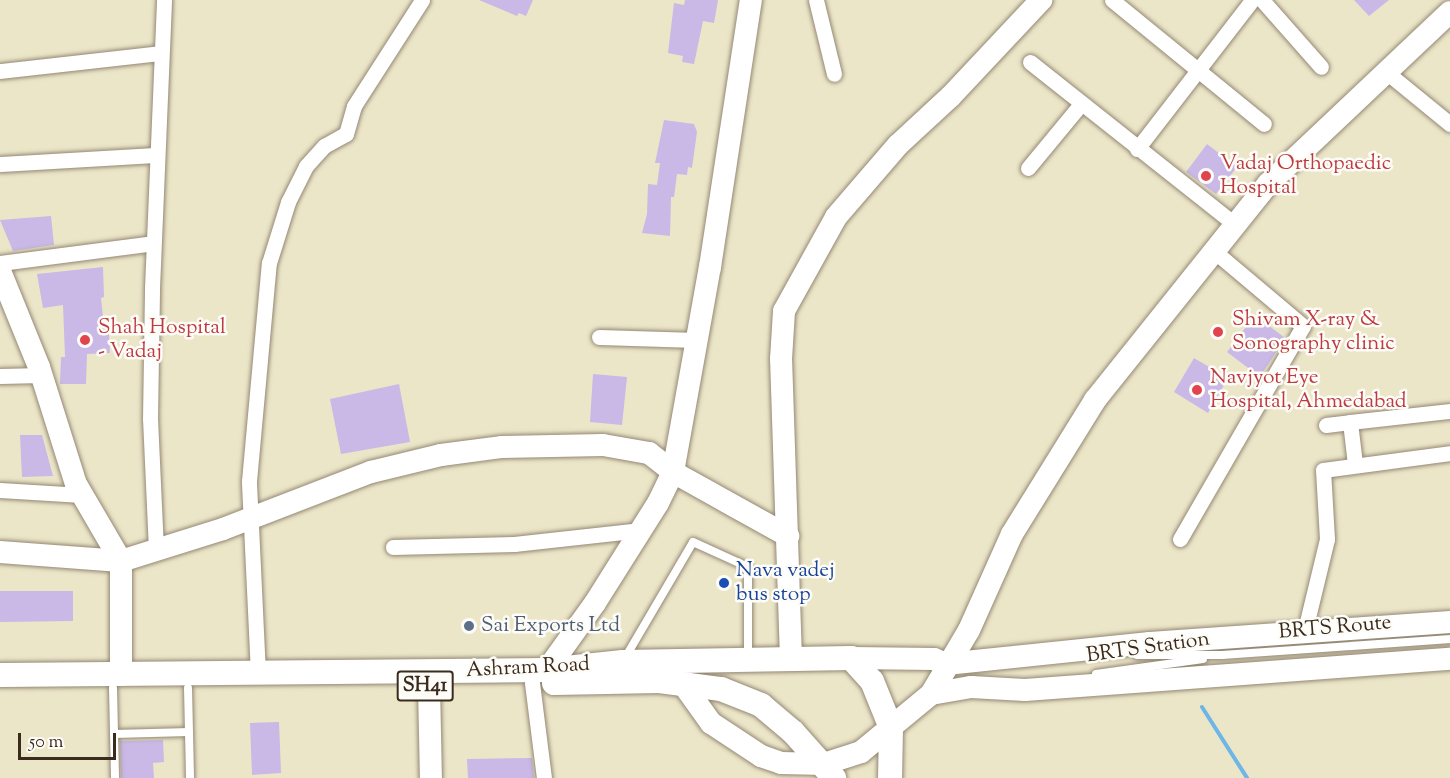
<!DOCTYPE html>
<html>
<head>
<meta charset="utf-8">
<style>
  body { margin:0 }
  #map { position:relative; width:1450px; height:778px; overflow:hidden; background:#ece6c9; font-family:"Sorts Mill Goudy",serif }
  div>[style] { position:absolute }
  .stream>* { height:4px; margin:-2px; padding:0 2px; transform-origin:2px; border-radius:2px; background:#6fb6e6 }
  .building>* { inset:0; background:#cab8e6 }
  .roads { filter:drop-shadow(0 0 2px #948874) drop-shadow(0 0 2px #948874) }
  .lane>* { height:8px; margin:-4px; padding:0 4px; transform-origin:4px; border-radius:4px; background:#fff }
  .street>* { height:15px; margin:-7.5px; padding:0 7.5px; transform-origin:7.5px; border-radius:7.5px; background:#fff }
  .secondary>* { height:22px; margin:-11px; padding:0 11px; transform-origin:11px; border-radius:11px; background:#fff }
  .primary>* { height:24px; margin:-12px; padding:0 12px; transform-origin:12px; border-radius:12px; background:#fff }
  .dots>* { width:16px; height:16px; translate:-50% -50%; box-sizing:border-box; border:3px solid #fdfcf7; border-radius:50% }
  span { translate:-50% -50%; white-space:nowrap; text-align:center; line-height:1.15; -webkit-text-stroke:5px #fdfcf7; paint-order:stroke }
  .shield-label span { padding:2px 4px; background:#fdfcf7; border:2px solid; border-radius:4px; -webkit-text-stroke-width:0 }
  .shield-label { font-size:20px; color:#3b2a1e; font-weight:700 }
  .health-label { font-size:21px; color:#be3a42 }
  .left { translate:0 -50%; text-align:left }
  .transit-label { font-size:21px; color:#164399 }
  .service-label { font-size:21px; color:#4e5e75 }
  .street-label { font-size:21px; color:#3b2a1e }
  .scale { position:absolute; left:18px; top:733px; width:98px; height:27px; box-sizing:border-box; border:3px solid #3b2a1e; border-top:0; padding-left:8px; font-size:18px; line-height:21px; white-space:nowrap; color:#3b2a1e; -webkit-text-stroke:4px #fdfcf7; paint-order:stroke }
</style>
</head>
<body>
<div id="map">
  <div class="stream">
    <i style="left:1202px;top:707px;width:84px;rotate:57.6deg"></i>
  </div>
  <div class="building">
    <i style="clip-path:polygon(479px 0,533px 0,526px 16px,519px 13px,517px 16px)"></i>
    <i style="clip-path:polygon(685px 0,718px 0,714px 23px,703px 21px,694px 64px,682px 62px,683px 56px,668px 53px,674px 3px,684px 5px)"></i>
    <i style="clip-path:polygon(1354px 0,1389px 0,1369px 16px)"></i>
    <i style="clip-path:polygon(664px 120px,694px 124px,697px 132px,692px 168px,688px 167px,687px 175px,677px 174px,674px 197px,671px 197px,670px 236px,642px 233px,647px 214px,648px 184px,657px 185px,660px 163px,655px 163px)"></i>
    <i style="clip-path:polygon(1207px 144px,1237px 167px,1216px 194px,1186px 172px)"></i>
    <i style="clip-path:polygon(51px 216px,54px 245px,13px 251px,0 220px)"></i>
    <i style="clip-path:polygon(103px 267px,104px 297px,101px 298px,103px 317px,108px 317px,110px 353px,87px 354px,86px 384px,60px 384px,61px 357px,65px 357px,63px 305px,43px 308px,37px 274px)"></i>
    <i style="clip-path:polygon(1255px 315px,1285px 338px,1260px 377px,1227px 352px)"></i>
    <i style="clip-path:polygon(1194px 358px,1228px 378px,1208px 413px,1174px 392px)"></i>
    <i style="clip-path:polygon(593px 374px,627px 377px,622px 425px,590px 422px)"></i>
    <i style="clip-path:polygon(399px 384px,410px 442px,341px 454px,330px 399px)"></i>
    <i style="clip-path:polygon(20px 435px,42px 435px,53px 476px,22px 477px)"></i>
    <i style="clip-path:polygon(0 591px,73px 591px,73px 621px,0 622px)"></i>
    <i style="clip-path:polygon(279px 722px,281px 773px,252px 775px,250px 723px)"></i>
    <i style="clip-path:polygon(163px 740px,164px 762px,153px 763px,154px 778px,121px 778px,120px 741px)"></i>
    <i style="clip-path:polygon(532px 758px,534px 778px,468px 778px,467px 759px)"></i>
  </div>
  <div class="roads">
    <div class="lane">
      <i style="left:1137px;top:655px;width:85px"></i>
      <i style="left:1222px;top:655px;width:229px;rotate:-4deg"></i>
      <i style="left:625px;top:658px;width:134px;rotate:-59.6deg"></i>
      <i style="left:693px;top:542px;width:60px;rotate:24.4deg"></i>
      <i style="left:748px;top:567px;width:90px;rotate:90deg"></i>
      <i style="left:1096px;top:674px;width:108px;rotate:-8deg"></i>
      <i style="left:113px;top:688px;width:90px;rotate:88.7deg"></i>
      <i style="left:188px;top:688px;width:90px;rotate:88.7deg"></i>
      <i style="left:114px;top:734px;width:75px;rotate:-1.5deg"></i>
    </div>
    <div class="street">
      <i style="left:816px;top:0;width:76px;rotate:76.3deg"></i>
      <i style="left:1112px;top:0;width:196px;rotate:39.2deg"></i>
      <i style="left:1262px;top:0;width:89px;rotate:48.6deg"></i>
      <i style="left:1030px;top:62px;width:251px;rotate:38.4deg"></i>
      <i style="left:0;top:71px;width:162px;rotate:-6.4deg"></i>
      <i style="left:1385px;top:71px;width:84px;rotate:39.2deg"></i>
      <i style="left:1137px;top:149px;width:188px;rotate:-52.3deg"></i>
      <i style="left:0;top:164px;width:156px;rotate:-3.3deg"></i>
      <i style="left:1028px;top:168px;width:83px;rotate:-50.4deg"></i>
      <i style="left:0;top:263px;width:154px;rotate:-7.4deg"></i>
      <i style="left:599px;top:337px;width:98px;rotate:1.8deg"></i>
      <i style="left:0;top:376px;width:42px;rotate:-1.4deg"></i>
      <i style="left:1326px;top:425px;width:24px;rotate:-7deg"></i>
      <i style="left:1355px;top:464px;width:42px;rotate:-96.8deg"></i>
      <i style="left:1350px;top:422px;width:101px;rotate:-6.3deg"></i>
      <i style="left:0;top:490px;width:82px;rotate:3.5deg"></i>
      <i style="left:1180px;top:539px;width:246px;rotate:-60deg"></i>
      <i style="left:1303px;top:326px;width:116px;rotate:-139.9deg"></i>
      <i style="left:393px;top:547px;width:121px;rotate:-1.4deg"></i>
      <i style="left:514px;top:544px;width:128px;rotate:-6.3deg"></i>
      <i style="left:156px;top:550px;width:131px;rotate:-92.6deg"></i>
      <i style="left:150px;top:419px;width:131px;rotate:-89.1deg"></i>
      <i style="left:152px;top:288px;width:288px;rotate:-87.6deg"></i>
      <i style="left:1305px;top:630px;width:94px;rotate:-76.4deg"></i>
      <i style="left:1327px;top:539px;width:69px;rotate:-93.3deg"></i>
      <i style="left:1323px;top:470px;width:128px;rotate:-7.6deg"></i>
      <i style="left:258px;top:674px;width:193px;rotate:-92.7deg"></i>
      <i style="left:249px;top:481px;width:219px;rotate:-84.8deg"></i>
      <i style="left:269px;top:263px;width:64px;rotate:-72.7deg"></i>
      <i style="left:288px;top:202px;width:40px;rotate:-63.4deg"></i>
      <i style="left:306px;top:166px;width:27px;rotate:-48deg"></i>
      <i style="left:324px;top:146px;width:25px;rotate:-29deg"></i>
      <i style="left:346px;top:134px;width:29px;rotate:-74deg"></i>
      <i style="left:354px;top:106px;width:126px;rotate:-57.3deg"></i>
      <i style="left:532px;top:683px;width:96px;rotate:82.8deg"></i>
    </div>
    <div class="secondary">
      <i style="left:0;top:271px;width:104px;rotate:67.9deg"></i>
      <i style="left:39px;top:367px;width:123px;rotate:72.5deg"></i>
      <i style="left:76px;top:484px;width:89px;rotate:59.7deg"></i>
      <i style="left:121px;top:561px;width:114px;rotate:90deg"></i>
      <i style="left:0;top:552px;width:121px;rotate:4.3deg"></i>
      <i style="left:121px;top:561px;width:107px;rotate:-17.4deg"></i>
      <i style="left:223px;top:529px;width:159px;rotate:-21.1deg"></i>
      <i style="left:371px;top:472px;width:72px;rotate:-13.7deg"></i>
      <i style="left:441px;top:455px;width:62px;rotate:-7.5deg"></i>
      <i style="left:502px;top:447px;width:101px;rotate:-1.1deg"></i>
      <i style="left:603px;top:445px;width:47px;rotate:9.9deg"></i>
      <i style="left:649px;top:453px;width:31px;rotate:38deg"></i>
      <i style="left:673px;top:472px;width:132px;rotate:29.1deg"></i>
      <i style="left:851px;top:658px;width:83px;rotate:0.7deg"></i>
      <i style="left:934px;top:659px;width:13px;rotate:23deg"></i>
      <i style="left:946px;top:664px;width:205px;rotate:-5.9deg"></i>
      <i style="left:1150px;top:643px;width:301px;rotate:-4deg"></i>
      <i style="left:791px;top:659px;width:300px;rotate:-91.9deg"></i>
      <i style="left:781px;top:359px;width:48px;rotate:-86.4deg"></i>
      <i style="left:784px;top:311px;width:107px;rotate:-61deg"></i>
      <i style="left:836px;top:217px;width:95px;rotate:-49.3deg"></i>
      <i style="left:898px;top:145px;width:72px;rotate:-42.8deg"></i>
      <i style="left:951px;top:96px;width:132px;rotate:-46.8deg"></i>
      <i style="left:547px;top:670px;width:82px;rotate:-54.4deg"></i>
      <i style="left:595px;top:603px;width:118px;rotate:-57.8deg"></i>
      <i style="left:658px;top:503px;width:34px;rotate:-64deg"></i>
      <i style="left:673px;top:472px;width:208px;rotate:-79.8deg"></i>
      <i style="left:710px;top:267px;width:270px;rotate:-81.3deg"></i>
      <i style="left:683px;top:684px;width:48px;rotate:54.3deg"></i>
      <i style="left:711px;top:723px;width:60px;rotate:33.4deg"></i>
      <i style="left:761px;top:756px;width:21px;rotate:19deg"></i>
      <i style="left:781px;top:763px;width:43px;rotate:1.3deg"></i>
      <i style="left:824px;top:764px;width:39px;rotate:-18deg"></i>
      <i style="left:861px;top:752px;width:91px;rotate:-39.6deg"></i>
      <i style="left:931px;top:694px;width:74px;rotate:-59.3deg"></i>
      <i style="left:969px;top:630px;width:105px;rotate:-65.9deg"></i>
      <i style="left:1012px;top:534px;width:158px;rotate:-58.2deg"></i>
      <i style="left:1095px;top:400px;width:277px;rotate:-51.3deg"></i>
      <i style="left:1268px;top:184px;width:250px;rotate:-43.4deg"></i>
      <i style="left:429px;top:686px;width:92px;rotate:88.8deg"></i>
      <i style="left:931px;top:694px;width:41px;rotate:-9.9deg"></i>
      <i style="left:971px;top:687px;width:54px;rotate:3.2deg"></i>
      <i style="left:1025px;top:690px;width:426px;rotate:-4.2deg"></i>
    </div>
    <div class="primary">
      <i style="left:0;top:675px;width:547px;rotate:-0.52deg"></i>
      <i style="left:547px;top:670px;width:76px;rotate:-6deg"></i>
      <i style="left:623px;top:662px;width:228px;rotate:-1deg"></i>
      <i style="left:851px;top:658px;width:31px;rotate:48deg"></i>
      <i style="left:872px;top:681px;width:51px;rotate:68deg"></i>
      <i style="left:891px;top:728px;width:50px;rotate:91.1deg"></i>
      <i style="left:554px;top:683px;width:105px;rotate:-1.1deg"></i>
      <i style="left:659px;top:681px;width:63px;rotate:7.4deg"></i>
      <i style="left:721px;top:689px;width:43px;rotate:21.8deg"></i>
      <i style="left:761px;top:705px;width:42px;rotate:40.2deg"></i>
      <i style="left:793px;top:732px;width:62px;rotate:48.3deg"></i>
    </div>
  </div>
  <div class="dots">
    <i style="left:1206px;top:176px;background:#e0444e"></i>
    <i style="left:1218px;top:332px;background:#e0444e"></i>
    <i style="left:85px;top:340px;background:#e0444e"></i>
    <i style="left:1197px;top:390px;background:#e0444e"></i>
    <i style="left:724px;top:583px;background:#1a4fb4"></i>
    <i style="left:469px;top:626px;background:#5c6f8a"></i>
  </div>
  <div class="shield-label">
    <span style="left:425px;top:686px">SH41</span>
  </div>
  <div class="health-label">
    <span class="left" style="left:1220px;top:176px">Vadaj Orthopaedic<br>Hospital</span>
    <span class="left" style="left:1232px;top:332px">Shivam X-ray &amp;<br>Sonography clinic</span>
    <span class="left" style="left:98px;top:340px">Shah Hospital<br>- Vadaj</span>
    <span class="left" style="left:1210px;top:390px">Navjyot Eye<br>Hospital, Ahmedabad</span>
  </div>
  <div class="transit-label">
    <span class="left" style="left:736px;top:583px">Nava vadej<br>bus stop</span>
  </div>
  <div class="service-label">
    <span class="left" style="left:481px;top:626px">Sai Exports Ltd</span>
  </div>
  <div class="street-label">
    <span style="left:1335px;top:628px;rotate:-5deg">BRTS Route</span>
    <span style="left:1148px;top:648px;rotate:-8deg">BRTS Station</span>
    <span style="left:528px;top:668px;rotate:-3deg">Ashram Road</span>
  </div>
  <div class="scale">50 m</div>
</div>
</body>
</html>
